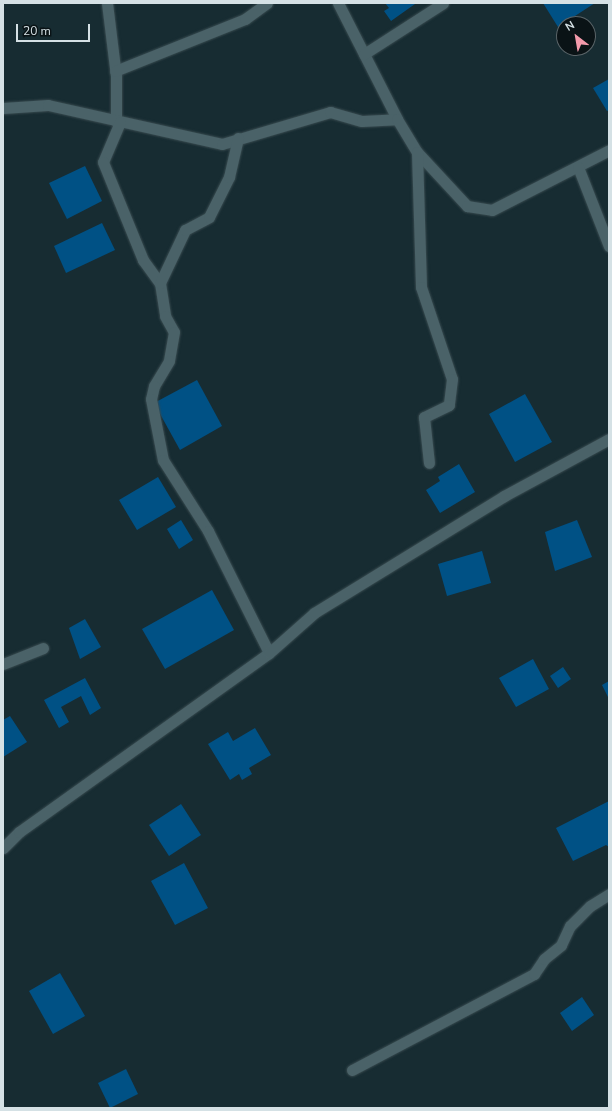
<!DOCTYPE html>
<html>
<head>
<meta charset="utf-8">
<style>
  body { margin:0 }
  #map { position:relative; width:612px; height:1111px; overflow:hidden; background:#172c32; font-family:"Nunito Sans",sans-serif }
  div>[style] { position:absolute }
  .building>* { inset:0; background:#005185 }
  .roads { filter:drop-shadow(0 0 1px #384a4f) drop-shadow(0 0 1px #384a4f) }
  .minor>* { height:11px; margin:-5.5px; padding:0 5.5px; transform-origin:5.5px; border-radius:5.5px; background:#4a6268 }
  span { translate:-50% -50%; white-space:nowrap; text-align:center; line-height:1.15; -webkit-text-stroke:3px #0a1316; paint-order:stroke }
  .frame { position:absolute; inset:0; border:4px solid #d5e1e5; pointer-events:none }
  .north { position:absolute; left:556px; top:16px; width:40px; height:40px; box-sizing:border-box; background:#0a1316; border:1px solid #5b6569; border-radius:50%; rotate:329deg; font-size:11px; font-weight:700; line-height:16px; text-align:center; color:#d5e1e5 }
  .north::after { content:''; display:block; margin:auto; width:14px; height:18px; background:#f39aab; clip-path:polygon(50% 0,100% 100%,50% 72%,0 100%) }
  .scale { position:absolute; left:16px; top:24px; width:74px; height:18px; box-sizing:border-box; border:2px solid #d5e1e5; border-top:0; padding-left:5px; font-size:12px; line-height:14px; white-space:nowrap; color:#d5e1e5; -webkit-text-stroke:3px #0a1316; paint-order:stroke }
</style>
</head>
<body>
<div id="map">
  <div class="building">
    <i style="clip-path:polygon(385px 3px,414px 3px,415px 4px,391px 21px,384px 11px,389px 8px)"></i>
    <i style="clip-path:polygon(543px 3px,595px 3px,558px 27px)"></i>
    <i style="clip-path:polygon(609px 79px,609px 110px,607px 111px,593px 88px)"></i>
    <i style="clip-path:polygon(85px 166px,102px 201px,67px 219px,49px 183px)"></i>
    <i style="clip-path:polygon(102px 223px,115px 250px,66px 273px,54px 246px)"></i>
    <i style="clip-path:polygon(197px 380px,222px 426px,180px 450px,154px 403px)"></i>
    <i style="clip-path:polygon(525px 394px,552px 442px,515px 462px,489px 414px)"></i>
    <i style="clip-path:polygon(459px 464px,475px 492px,440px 513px,426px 490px,440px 481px,438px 477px)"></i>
    <i style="clip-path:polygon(158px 477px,176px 507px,137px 530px,119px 500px)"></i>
    <i style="clip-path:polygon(181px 520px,193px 540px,179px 549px,167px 529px)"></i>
    <i style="clip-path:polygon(577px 520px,592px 557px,555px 571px,545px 532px)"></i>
    <i style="clip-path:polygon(482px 551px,491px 583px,447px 596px,438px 564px)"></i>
    <i style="clip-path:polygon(212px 590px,234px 630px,165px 669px,142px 629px)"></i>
    <i style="clip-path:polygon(85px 619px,101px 647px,80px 659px,69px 628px)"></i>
    <i style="clip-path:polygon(533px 659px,549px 689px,516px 707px,499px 678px)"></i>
    <i style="clip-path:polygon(563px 667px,571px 679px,558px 688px,550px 676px)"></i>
    <i style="clip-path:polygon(85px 678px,101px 708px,90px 715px,81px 696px,61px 707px,69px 722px,59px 728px,44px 700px)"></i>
    <i style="clip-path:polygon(609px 681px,609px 699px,602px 685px)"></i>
    <i style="clip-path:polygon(10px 716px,27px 742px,3px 757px,3px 720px)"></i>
    <i style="clip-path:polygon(255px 728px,271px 755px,249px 768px,252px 774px,242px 780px,239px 774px,230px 780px,208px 744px,228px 732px,233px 741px)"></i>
    <i style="clip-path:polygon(609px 801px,609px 847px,606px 845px,573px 861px,556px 828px)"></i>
    <i style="clip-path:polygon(181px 804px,201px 835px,169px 856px,149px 825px)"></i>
    <i style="clip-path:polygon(184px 863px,208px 908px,175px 925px,151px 881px)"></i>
    <i style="clip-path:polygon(60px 973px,85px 1016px,53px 1034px,29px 991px)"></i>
    <i style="clip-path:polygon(582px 997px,594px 1015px,572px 1031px,560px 1013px)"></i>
    <i style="clip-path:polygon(126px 1069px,138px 1094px,110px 1108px,98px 1083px)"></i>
  </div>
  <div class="roads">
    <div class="minor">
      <i style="left:107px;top:3px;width:74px;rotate:83deg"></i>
      <i style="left:116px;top:76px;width:45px;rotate:90deg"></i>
      <i style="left:338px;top:3px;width:130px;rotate:63deg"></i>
      <i style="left:364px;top:54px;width:94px;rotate:-32.8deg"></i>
      <i style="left:115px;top:71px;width:140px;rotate:-21.8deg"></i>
      <i style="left:245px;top:19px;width:27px;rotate:-36deg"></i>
      <i style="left:3px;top:108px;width:45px;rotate:-3.8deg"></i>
      <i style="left:48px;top:105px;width:178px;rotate:12.6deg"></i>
      <i style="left:222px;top:144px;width:113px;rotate:-16.5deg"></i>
      <i style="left:330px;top:112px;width:33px;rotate:16deg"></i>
      <i style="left:362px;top:121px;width:35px;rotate:-3deg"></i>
      <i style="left:397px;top:119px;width:39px;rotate:59deg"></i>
      <i style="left:417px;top:152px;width:74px;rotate:47.2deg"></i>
      <i style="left:467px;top:206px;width:25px;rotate:9deg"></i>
      <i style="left:492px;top:210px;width:131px;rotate:-27.1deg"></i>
      <i style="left:120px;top:122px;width:43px;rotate:113deg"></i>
      <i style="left:103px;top:162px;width:106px;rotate:67.8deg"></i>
      <i style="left:143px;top:260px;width:29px;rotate:54deg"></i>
      <i style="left:160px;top:283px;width:33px;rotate:81deg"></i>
      <i style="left:165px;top:316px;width:18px;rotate:61deg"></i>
      <i style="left:174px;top:332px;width:29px;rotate:100deg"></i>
      <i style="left:169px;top:361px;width:29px;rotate:121deg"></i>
      <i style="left:154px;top:386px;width:13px;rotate:103deg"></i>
      <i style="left:151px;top:399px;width:62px;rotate:78.9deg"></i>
      <i style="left:163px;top:460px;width:84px;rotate:57.6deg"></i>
      <i style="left:208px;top:531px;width:136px;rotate:63.4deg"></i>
      <i style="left:417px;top:152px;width:135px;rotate:88.3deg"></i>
      <i style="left:421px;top:287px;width:97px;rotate:71.4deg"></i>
      <i style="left:452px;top:379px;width:26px;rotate:97deg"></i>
      <i style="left:449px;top:405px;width:28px;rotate:154deg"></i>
      <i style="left:424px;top:417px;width:46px;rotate:83.8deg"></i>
      <i style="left:578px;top:167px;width:85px;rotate:68.6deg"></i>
      <i style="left:160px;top:283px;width:59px;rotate:-64.7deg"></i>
      <i style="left:185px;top:230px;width:27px;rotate:-28deg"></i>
      <i style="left:209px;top:217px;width:45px;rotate:-63.4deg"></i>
      <i style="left:229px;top:177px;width:40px;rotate:-77deg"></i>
      <i style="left:3px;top:664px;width:43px;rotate:-21.8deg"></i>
      <i style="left:3px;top:848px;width:23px;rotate:-45deg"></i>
      <i style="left:19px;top:832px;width:307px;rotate:-35.6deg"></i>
      <i style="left:269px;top:653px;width:60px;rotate:-41.6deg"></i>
      <i style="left:314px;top:613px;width:223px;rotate:-31.6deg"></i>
      <i style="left:504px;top:496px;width:119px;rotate:-28.5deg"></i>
      <i style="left:352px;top:1070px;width:206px;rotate:-27.8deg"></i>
      <i style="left:534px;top:974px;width:18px;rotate:-56deg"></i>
      <i style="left:544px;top:959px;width:22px;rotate:-39deg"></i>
      <i style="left:561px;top:945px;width:21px;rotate:-65deg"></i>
      <i style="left:570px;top:926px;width:28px;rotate:-45deg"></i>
      <i style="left:590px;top:906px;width:22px;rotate:-32deg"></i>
    </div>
  </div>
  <div class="frame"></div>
  <div class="north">N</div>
  <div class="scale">20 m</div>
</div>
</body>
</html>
